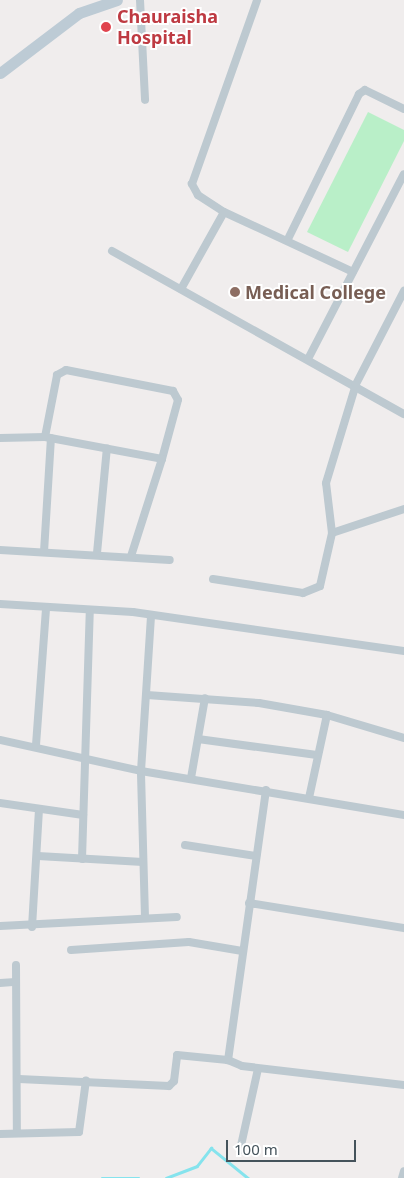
<!DOCTYPE html>
<html>
<head>
<meta charset="utf-8">
<style>
  body { margin:0 }
  #map { position:relative; width:404px; height:1178px; overflow:hidden; background:#f0eded; font-family:"Noto Sans",sans-serif }
  div>[style] { position:absolute }
  .green>* { inset:0; background:#b9efc8 }
  .stream>* { height:2.5px; margin:-1.25px; padding:0 1.25px; transform-origin:1.25px; border-radius:1.25px; background:#85e3ed }
  .minor>* { height:8px; margin:-4px; padding:0 4px; transform-origin:4px; border-radius:4px; background:#bdc9d0 }
  .secondary>* { height:11px; margin:-5.5px; padding:0 5.5px; transform-origin:5.5px; border-radius:5.5px; background:#bdcbd5 }
  .dots>* { width:14px; height:14px; translate:-50% -50%; box-sizing:border-box; border:2px solid #fff; border-radius:50% }
  span { translate:-50% -50%; white-space:nowrap; text-align:center; line-height:1.15; -webkit-text-stroke:4px #fff; paint-order:stroke }
  .health-label { font-size:18px; color:#be3a42; font-weight:700 }
  .left { translate:0 -50%; text-align:left }
  .education-label { font-size:18px; color:#785e54; font-weight:700 }
  .scale { position:absolute; left:226px; top:1140px; width:130px; height:22px; box-sizing:border-box; border:2px solid #45535b; border-top:0; padding-left:6px; font-size:15px; line-height:18px; white-space:nowrap; color:#45535b; -webkit-text-stroke:4px #fff; paint-order:stroke }
</style>
</head>
<body>
<div id="map">
  <div class="green">
    <i style="clip-path:polygon(368px 112px,404px 130px,404px 141px,348px 252px,307px 232px)"></i>
  </div>
  <div class="stream">
    <i style="left:102px;top:1178px;width:37px"></i>
    <i style="left:166px;top:1178px;width:33px;rotate:-21deg"></i>
    <i style="left:197px;top:1166px;width:23px;rotate:-52deg"></i>
    <i style="left:211px;top:1148px;width:48px;rotate:39deg"></i>
  </div>
  <div class="minor">
    <i style="left:140px;top:0;width:100px;rotate:87.1deg"></i>
    <i style="left:224px;top:212px;width:31px;rotate:-147deg"></i>
    <i style="left:198px;top:195px;width:13px;rotate:-119deg"></i>
    <i style="left:192px;top:184px;width:195px;rotate:-70.5deg"></i>
    <i style="left:288px;top:239px;width:161px;rotate:-63.9deg"></i>
    <i style="left:359px;top:94px;width:7px;rotate:-34deg"></i>
    <i style="left:365px;top:90px;width:43px;rotate:26deg"></i>
    <i style="left:112px;top:251px;width:334px;rotate:29.2deg"></i>
    <i style="left:181px;top:289px;width:88px;rotate:-60.8deg"></i>
    <i style="left:224px;top:212px;width:142px;rotate:24.9deg"></i>
    <i style="left:308px;top:359px;width:208px;rotate:-62.6deg"></i>
    <i style="left:45px;top:437px;width:63px;rotate:-79deg"></i>
    <i style="left:57px;top:375px;width:10px;rotate:-29deg"></i>
    <i style="left:66px;top:370px;width:109px;rotate:11.1deg"></i>
    <i style="left:173px;top:391px;width:10px;rotate:61deg"></i>
    <i style="left:178px;top:400px;width:61px;rotate:105.2deg"></i>
    <i style="left:0;top:438px;width:45px;rotate:-1.3deg"></i>
    <i style="left:45px;top:437px;width:119px;rotate:10.6deg"></i>
    <i style="left:162px;top:459px;width:102px;rotate:107.7deg"></i>
    <i style="left:332px;top:533px;width:76px;rotate:-18.4deg"></i>
    <i style="left:0;top:550px;width:170px;rotate:3.4deg"></i>
    <i style="left:44px;top:552px;width:114px;rotate:-86.5deg"></i>
    <i style="left:97px;top:553px;width:105px;rotate:-84.6deg"></i>
    <i style="left:213px;top:579px;width:91px;rotate:8.8deg"></i>
    <i style="left:303px;top:593px;width:18px;rotate:-22deg"></i>
    <i style="left:320px;top:586px;width:54px;rotate:-77.2deg"></i>
    <i style="left:332px;top:533px;width:50px;rotate:-96.8deg"></i>
    <i style="left:326px;top:483px;width:103px;rotate:-73.1deg"></i>
    <i style="left:356px;top:384px;width:105px;rotate:-62.7deg"></i>
    <i style="left:0;top:604px;width:133px;rotate:3.4deg"></i>
    <i style="left:133px;top:612px;width:274px;rotate:8.2deg"></i>
    <i style="left:147px;top:695px;width:112px;rotate:4.1deg"></i>
    <i style="left:259px;top:703px;width:69px;rotate:10deg"></i>
    <i style="left:198px;top:739px;width:120px;rotate:7.7deg"></i>
    <i style="left:0;top:740px;width:144px;rotate:12.4deg"></i>
    <i style="left:141px;top:771px;width:267px;rotate:9.5deg"></i>
    <i style="left:36px;top:745px;width:137px;rotate:-85.8deg"></i>
    <i style="left:191px;top:778px;width:81px;rotate:-80.1deg"></i>
    <i style="left:266px;top:790px;width:273px;rotate:98deg"></i>
    <i style="left:228px;top:1060px;width:15px;rotate:23deg"></i>
    <i style="left:242px;top:1066px;width:163px;rotate:6.7deg"></i>
    <i style="left:309px;top:798px;width:85px;rotate:-77.8deg"></i>
    <i style="left:327px;top:715px;width:80px;rotate:16.6deg"></i>
    <i style="left:0;top:803px;width:84px;rotate:8.2deg"></i>
    <i style="left:185px;top:845px;width:72px;rotate:8.8deg"></i>
    <i style="left:38px;top:856px;width:105px;rotate:3.3deg"></i>
    <i style="left:82px;top:859px;width:248px;rotate:-88.2deg"></i>
    <i style="left:249px;top:903px;width:157px;rotate:9.2deg"></i>
    <i style="left:145px;top:917px;width:146px;rotate:-91.6deg"></i>
    <i style="left:141px;top:771px;width:154px;rotate:-86.3deg"></i>
    <i style="left:0;top:926px;width:177px;rotate:-2.9deg"></i>
    <i style="left:32px;top:927px;width:118px;rotate:-86.6deg"></i>
    <i style="left:71px;top:950px;width:118px;rotate:-3.9deg"></i>
    <i style="left:189px;top:942px;width:54px;rotate:9.6deg"></i>
    <i style="left:16px;top:965px;width:168px;rotate:89.7deg"></i>
    <i style="left:0;top:983px;width:16px;rotate:-4deg"></i>
    <i style="left:19px;top:1079px;width:150px;rotate:2.7deg"></i>
    <i style="left:169px;top:1086px;width:7px;rotate:-45deg"></i>
    <i style="left:174px;top:1081px;width:26px;rotate:-83deg"></i>
    <i style="left:177px;top:1055px;width:51px;rotate:5.6deg"></i>
    <i style="left:0;top:1134px;width:79px;rotate:-1.5deg"></i>
    <i style="left:79px;top:1132px;width:52px;rotate:-82.3deg"></i>
    <i style="left:240px;top:1150px;width:83px;rotate:-77.5deg"></i>
    <i style="left:402px;top:1178px;width:7px;rotate:-74deg"></i>
  </div>
  <div class="secondary">
    <i style="left:0;top:73px;width:99px;rotate:-37.2deg"></i>
    <i style="left:79px;top:13px;width:40px;rotate:-18.9deg"></i>
  </div>
  <div class="dots">
    <i style="left:106px;top:27px;background:#e0444e"></i>
    <i style="left:235px;top:292px;background:#8d6e63"></i>
  </div>
  <div class="health-label">
    <span class="left" style="left:117px;top:27px">Chauraisha<br>Hospital</span>
  </div>
  <div class="education-label">
    <span class="left" style="left:245px;top:292px">Medical College</span>
  </div>
  <div class="scale">100 m</div>
</div>
</body>
</html>
